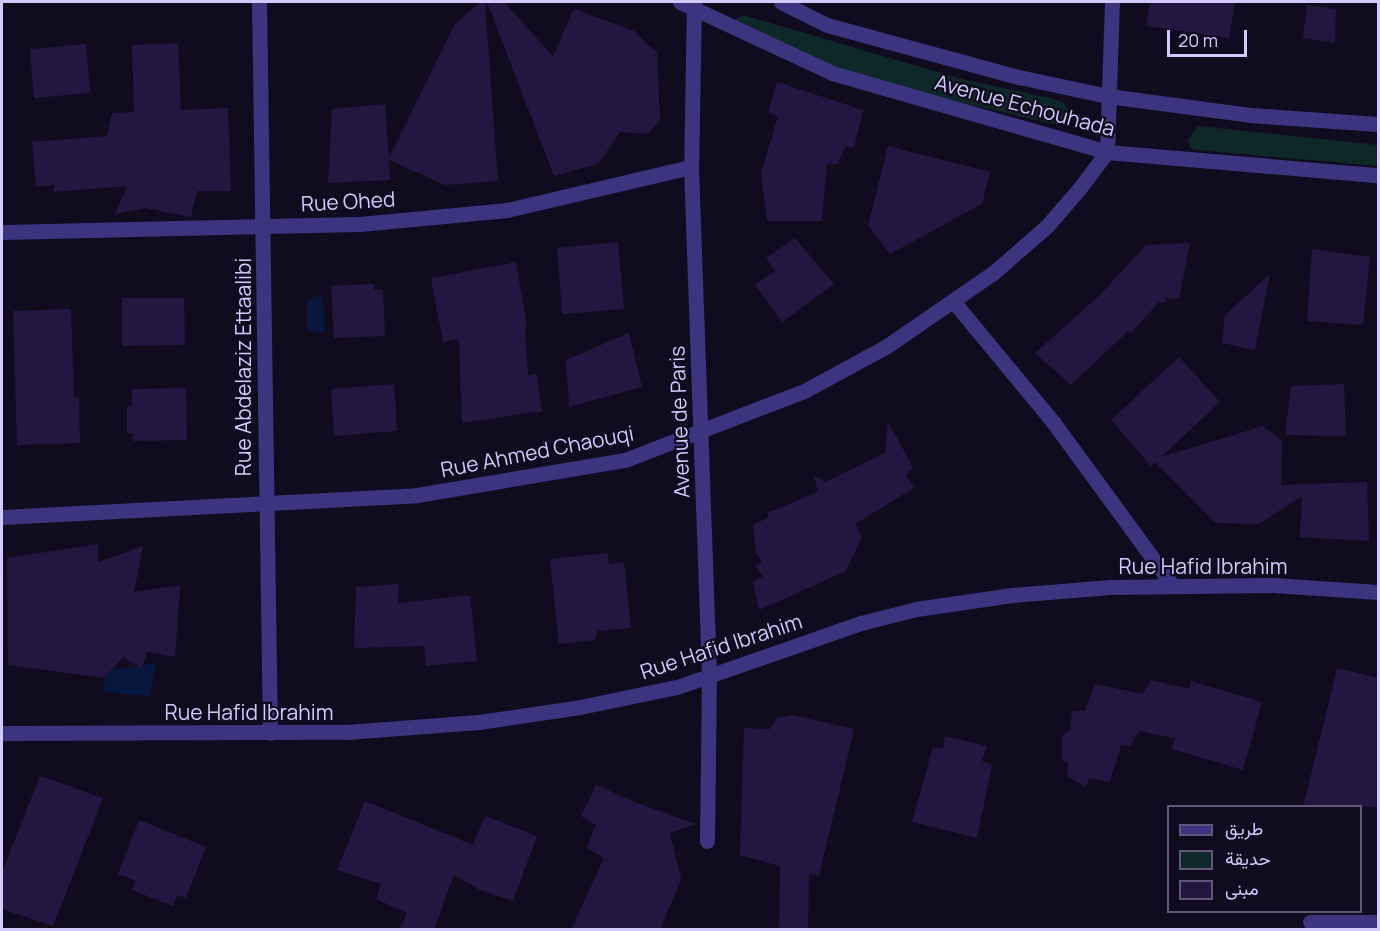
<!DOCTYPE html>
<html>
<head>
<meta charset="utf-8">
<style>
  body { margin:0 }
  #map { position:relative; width:1380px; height:931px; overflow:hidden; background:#100b1f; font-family:Manrope,Vazirmatn,sans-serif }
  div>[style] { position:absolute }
  .green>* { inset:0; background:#0e2829 }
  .water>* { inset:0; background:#07163d }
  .building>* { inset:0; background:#231741 }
  .minor>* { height:15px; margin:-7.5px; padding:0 7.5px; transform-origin:7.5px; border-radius:7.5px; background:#3d3480 }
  span { translate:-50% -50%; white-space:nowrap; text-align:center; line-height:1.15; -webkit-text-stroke:4.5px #100b1f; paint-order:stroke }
  .street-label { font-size:21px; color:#d4c9ff }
  .frame { position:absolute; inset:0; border:3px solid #d4c9ff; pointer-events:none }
  .legend { position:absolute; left:1167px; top:805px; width:195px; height:108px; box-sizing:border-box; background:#100b1f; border:2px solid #5e5779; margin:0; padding:8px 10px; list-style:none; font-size:18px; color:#d4c9ff }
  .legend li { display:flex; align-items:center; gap:12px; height:30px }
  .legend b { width:30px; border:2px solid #5e5779 }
  .scale { position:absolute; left:1167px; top:30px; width:80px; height:27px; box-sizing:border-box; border:3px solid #d4c9ff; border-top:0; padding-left:8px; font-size:18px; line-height:21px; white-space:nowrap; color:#d4c9ff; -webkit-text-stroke:4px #100b1f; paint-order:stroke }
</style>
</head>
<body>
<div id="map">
  <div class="green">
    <i style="clip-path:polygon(743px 15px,958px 78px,1054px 99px,1063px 103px,1068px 110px,1067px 116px,1063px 121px,1053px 124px,950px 100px,851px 72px,742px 36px,734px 25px,736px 19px)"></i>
    <i style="clip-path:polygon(1198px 126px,1378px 145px,1378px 166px,1196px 150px,1190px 148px,1188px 140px)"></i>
  </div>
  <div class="water">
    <i style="clip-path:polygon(323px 297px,325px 332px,307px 331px,307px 301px)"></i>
    <i style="clip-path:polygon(156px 663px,150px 696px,103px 692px,106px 671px)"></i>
  </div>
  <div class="building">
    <i style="clip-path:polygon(480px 2px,485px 2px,498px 181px,445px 185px,389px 160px,390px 180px,328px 183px,332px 109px,385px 104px,389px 158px,455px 24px)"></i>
    <i style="clip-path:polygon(487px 2px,504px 2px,553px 56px,574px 9px,634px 31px,657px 53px,660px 120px,648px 134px,620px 132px,598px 164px,554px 176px)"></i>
    <i style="clip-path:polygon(1150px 2px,1235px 2px,1229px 38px,1146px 26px)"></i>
    <i style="clip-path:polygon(1307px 5px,1336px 9px,1335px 43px,1303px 38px)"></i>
    <i style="clip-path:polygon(178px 43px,181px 110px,228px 108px,231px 191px,197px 191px,191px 217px,145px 208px,115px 214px,127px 186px,54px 192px,54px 185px,36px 187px,32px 142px,107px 136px,112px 113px,134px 112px,132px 45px)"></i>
    <i style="clip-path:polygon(86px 44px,90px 93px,34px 98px,30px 49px)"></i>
    <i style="clip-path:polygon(777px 82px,863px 110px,854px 148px,846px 146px,837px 165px,827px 163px,822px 221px,767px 221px,761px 173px,778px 116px,768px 112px)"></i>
    <i style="clip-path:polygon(888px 146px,990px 172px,982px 204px,890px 254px,868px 225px)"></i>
    <i style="clip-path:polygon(795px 238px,834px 284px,782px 322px,755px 285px,775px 271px,766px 258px)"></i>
    <i style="clip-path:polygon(618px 242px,624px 309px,562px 314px,557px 248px)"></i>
    <i style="clip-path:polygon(1190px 243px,1179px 299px,1167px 298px,1165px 303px,1159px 302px,1131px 333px,1128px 331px,1071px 385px,1035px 353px,1099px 296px,1146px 245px)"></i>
    <i style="clip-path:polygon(1312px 249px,1370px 257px,1363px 325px,1307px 321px)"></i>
    <i style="clip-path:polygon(516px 262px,527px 327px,525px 327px,528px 376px,536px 373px,542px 411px,462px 423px,459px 339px,443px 342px,431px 278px)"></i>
    <i style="clip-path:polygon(1270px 274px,1255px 350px,1222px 343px,1225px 315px)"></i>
    <i style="clip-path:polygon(373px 284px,374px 290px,383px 290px,385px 336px,334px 338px,331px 286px)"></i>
    <i style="clip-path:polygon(122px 298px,184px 298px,185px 345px,122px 346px)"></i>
    <i style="clip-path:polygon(71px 309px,74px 397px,79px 397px,80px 443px,17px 445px,13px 311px)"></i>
    <i style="clip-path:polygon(629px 333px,642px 387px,569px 407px,566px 360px)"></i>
    <i style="clip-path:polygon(1179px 357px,1220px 402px,1161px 457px,1263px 426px,1282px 441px,1281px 485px,1367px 482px,1369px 541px,1300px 537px,1302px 496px,1259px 524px,1215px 523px,1155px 462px,1151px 466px,1111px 420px)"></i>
    <i style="clip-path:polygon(394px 384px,397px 431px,334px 436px,331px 389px)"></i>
    <i style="clip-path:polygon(1344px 384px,1346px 436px,1285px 435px,1291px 386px)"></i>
    <i style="clip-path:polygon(186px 388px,187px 440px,133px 441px,133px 433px,127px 433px,127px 406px,132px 406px,132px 389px)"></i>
    <i style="clip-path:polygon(888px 422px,913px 467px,906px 475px,914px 488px,855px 524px,862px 537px,846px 571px,759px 610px,753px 582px,763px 576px,755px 566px,762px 562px,756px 553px,753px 525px,769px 517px,767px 513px,818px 492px,814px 475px,825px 482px,885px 453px)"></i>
    <i style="clip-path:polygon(98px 544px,98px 562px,143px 546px,134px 592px,180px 585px,175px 657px,147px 652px,142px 669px,123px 657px,104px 678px,8px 665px,7px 558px)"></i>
    <i style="clip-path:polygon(608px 553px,609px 564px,624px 562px,631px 628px,597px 631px,595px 640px,559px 644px,550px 559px)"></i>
    <i style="clip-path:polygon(399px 584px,398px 603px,470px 595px,477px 661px,426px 666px,424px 646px,354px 648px,356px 587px)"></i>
    <i style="clip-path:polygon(1337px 668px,1378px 678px,1378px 807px,1303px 807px)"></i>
    <i style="clip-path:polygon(1151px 680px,1189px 689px,1191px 681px,1262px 702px,1243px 770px,1172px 749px,1175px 738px,1139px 731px,1130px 747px,1121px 745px,1110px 782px,1089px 778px,1086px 787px,1067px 776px,1068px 762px,1062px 760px,1062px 736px,1070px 730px,1072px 711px,1085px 711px,1095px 684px,1143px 694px)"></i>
    <i style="clip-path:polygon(792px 715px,854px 729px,819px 876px,809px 873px,808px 930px,779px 930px,780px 866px,740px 855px,744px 728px,770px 729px,777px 718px)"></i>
    <i style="clip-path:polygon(945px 736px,987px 746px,982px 761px,992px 765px,977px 838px,912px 822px,933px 747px,943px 749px)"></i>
    <i style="clip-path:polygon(40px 776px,103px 798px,53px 926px,2px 909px,2px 872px)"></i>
    <i style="clip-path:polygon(596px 785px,642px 805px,697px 824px,670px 833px,681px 879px,660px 930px,571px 930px,604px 858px,587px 848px,596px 825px,581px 816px)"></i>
    <i style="clip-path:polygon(365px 801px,473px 845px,485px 816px,537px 836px,513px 901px,480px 890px,454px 875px,434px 930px,399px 930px,407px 913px,376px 899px,381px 884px,337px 870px)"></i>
    <i style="clip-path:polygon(139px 820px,206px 847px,186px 898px,177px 895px,173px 906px,132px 890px,136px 881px,118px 874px)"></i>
  </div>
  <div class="minor">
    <i style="left:259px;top:2px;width:731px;rotate:89.14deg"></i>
    <i style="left:680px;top:2px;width:168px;rotate:25deg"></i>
    <i style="left:832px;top:73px;width:286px;rotate:16deg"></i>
    <i style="left:1107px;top:152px;width:272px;rotate:4.9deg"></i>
    <i style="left:694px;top:2px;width:165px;rotate:91deg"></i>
    <i style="left:691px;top:167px;width:509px;rotate:87.97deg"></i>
    <i style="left:709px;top:676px;width:165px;rotate:90.7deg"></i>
    <i style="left:781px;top:2px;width:51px;rotate:26.6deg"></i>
    <i style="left:827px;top:25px;width:199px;rotate:15.2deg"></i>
    <i style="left:1019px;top:77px;width:91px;rotate:12.1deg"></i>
    <i style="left:1108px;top:96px;width:143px;rotate:7.6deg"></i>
    <i style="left:1250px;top:115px;width:128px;rotate:4deg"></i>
    <i style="left:2px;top:232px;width:358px;rotate:-1.3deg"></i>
    <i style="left:360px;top:224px;width:148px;rotate:-5.4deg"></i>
    <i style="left:507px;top:210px;width:189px;rotate:-13.2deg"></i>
    <i style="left:953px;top:301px;width:157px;rotate:50.4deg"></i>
    <i style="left:1053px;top:422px;width:203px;rotate:53.8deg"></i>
    <i style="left:2px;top:517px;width:416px;rotate:-3deg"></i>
    <i style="left:417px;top:495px;width:211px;rotate:-9.6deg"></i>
    <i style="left:625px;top:460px;width:194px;rotate:-21.1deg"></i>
    <i style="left:806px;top:390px;width:92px;rotate:-28.5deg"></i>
    <i style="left:887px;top:346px;width:129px;rotate:-34.6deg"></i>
    <i style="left:993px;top:273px;width:72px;rotate:-41deg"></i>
    <i style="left:1047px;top:226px;width:49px;rotate:-49.1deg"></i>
    <i style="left:1079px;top:189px;width:46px;rotate:-52.9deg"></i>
    <i style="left:1107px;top:152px;width:150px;rotate:-88.1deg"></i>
    <i style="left:2px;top:733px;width:345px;rotate:-0.2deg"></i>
    <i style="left:347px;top:732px;width:132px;rotate:-4.3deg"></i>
    <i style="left:479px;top:722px;width:102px;rotate:-8.4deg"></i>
    <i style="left:580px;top:707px;width:99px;rotate:-11.7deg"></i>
    <i style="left:677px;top:687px;width:195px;rotate:-19.2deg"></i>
    <i style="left:861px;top:623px;width:57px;rotate:-14.3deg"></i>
    <i style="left:916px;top:609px;width:97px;rotate:-8.3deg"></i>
    <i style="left:1012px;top:595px;width:98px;rotate:-4.7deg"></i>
    <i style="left:1110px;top:587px;width:163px;rotate:-0.7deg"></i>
    <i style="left:1273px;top:585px;width:105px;rotate:3.8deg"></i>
    <i style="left:1310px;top:922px;width:68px"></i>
  </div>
  <div class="street-label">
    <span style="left:1025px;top:105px;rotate:15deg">Avenue Echouhada</span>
    <span style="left:348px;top:201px;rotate:-3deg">Rue Ohed</span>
    <span style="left:243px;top:367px;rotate:-90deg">Rue Abdelaziz Ettaalibi</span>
    <span style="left:679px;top:422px;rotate:-92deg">Avenue de Paris</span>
    <span style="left:537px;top:451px;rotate:-11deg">Rue Ahmed Chaouqi</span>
    <span style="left:1203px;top:566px">Rue Hafid Ibrahim</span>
    <span style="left:721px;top:646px;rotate:-18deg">Rue Hafid Ibrahim</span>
    <span style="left:249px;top:712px">Rue Hafid Ibrahim</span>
  </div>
  <div class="frame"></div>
  <ul class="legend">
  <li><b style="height:8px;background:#3d3480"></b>طريق</li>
  <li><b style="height:16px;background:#0e2829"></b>حديقة</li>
  <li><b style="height:16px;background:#231741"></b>مبنى</li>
  </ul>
  <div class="scale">20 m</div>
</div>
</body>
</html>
